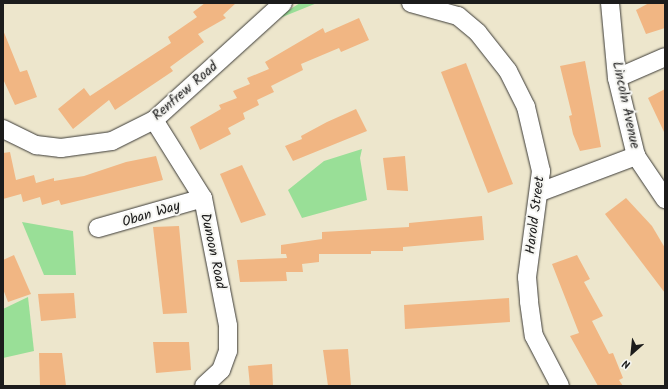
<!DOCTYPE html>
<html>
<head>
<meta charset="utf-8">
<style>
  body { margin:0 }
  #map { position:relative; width:668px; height:389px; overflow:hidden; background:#ede6cc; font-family:Kalam,sans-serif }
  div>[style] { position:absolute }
  .green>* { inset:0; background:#99df97 }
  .building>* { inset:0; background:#f1b683 }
  .roads { filter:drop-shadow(0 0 1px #3b3a36) drop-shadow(0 0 1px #3b3a36) }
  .street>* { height:18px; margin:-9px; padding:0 9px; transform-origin:9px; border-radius:9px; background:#fff }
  span { translate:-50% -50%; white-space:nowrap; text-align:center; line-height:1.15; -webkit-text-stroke:4px #f6f6f2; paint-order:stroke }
  .street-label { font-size:14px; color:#1c1c1c }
  .frame { position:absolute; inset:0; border:4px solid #1c1c1c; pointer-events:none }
  .north { position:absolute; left:612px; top:333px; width:40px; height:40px; -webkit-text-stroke:3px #f6f6f2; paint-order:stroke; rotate:207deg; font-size:11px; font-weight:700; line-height:16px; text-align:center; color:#1c1c1c }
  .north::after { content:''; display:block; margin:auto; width:14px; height:18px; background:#1c1c1c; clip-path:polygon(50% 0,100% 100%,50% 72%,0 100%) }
</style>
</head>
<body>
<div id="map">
  <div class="green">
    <i style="clip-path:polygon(300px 3px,317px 3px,270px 22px)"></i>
    <i style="clip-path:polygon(362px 149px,360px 158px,367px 200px,302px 218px,288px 190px,324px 161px)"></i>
    <i style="clip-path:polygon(22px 222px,73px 231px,76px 275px,44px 275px)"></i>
    <i style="clip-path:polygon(28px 297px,34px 351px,3px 358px,3px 309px)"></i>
  </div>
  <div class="building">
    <i style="clip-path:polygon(205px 3px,236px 3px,223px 15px,226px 18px,198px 34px,204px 42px,170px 67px,173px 71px,115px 110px,109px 100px,73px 129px,58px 109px,84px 88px,90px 96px,171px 43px,168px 37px,197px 17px,193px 12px)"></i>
    <i style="clip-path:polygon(649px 3px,665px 3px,665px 28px,646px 34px,636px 10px)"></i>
    <i style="clip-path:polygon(359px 18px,369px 40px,341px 52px,339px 48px,301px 64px,303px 70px,271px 86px,274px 92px,257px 100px,259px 105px,243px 113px,245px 119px,228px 128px,231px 134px,200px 150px,190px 127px,221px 109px,219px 105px,237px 98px,233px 91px,250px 84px,247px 78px,269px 69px,265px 62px,323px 28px,325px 33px)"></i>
    <i style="clip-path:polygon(3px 30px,20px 72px,27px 70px,37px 97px,15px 105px,3px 79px)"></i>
    <i style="clip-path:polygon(585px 61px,601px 147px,580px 151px,573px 134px,569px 116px,572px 115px,560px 66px)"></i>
    <i style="clip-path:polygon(466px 63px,513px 184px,488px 193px,441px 72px)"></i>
    <i style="clip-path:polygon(665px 89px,665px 134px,648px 98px)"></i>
    <i style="clip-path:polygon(356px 109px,367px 131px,293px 161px,285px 146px,302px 139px,301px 136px,327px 122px)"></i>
    <i style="clip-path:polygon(10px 152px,16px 180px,34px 175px,36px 183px,54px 178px,54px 181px,84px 176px,126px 162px,156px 156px,163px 180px,61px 205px,59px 200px,42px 205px,40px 197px,23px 202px,21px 194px,3px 199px,3px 153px)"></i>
    <i style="clip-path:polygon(405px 156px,408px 191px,387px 190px,383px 158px)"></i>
    <i style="clip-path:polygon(242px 165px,266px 215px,241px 223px,220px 174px)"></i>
    <i style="clip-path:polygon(626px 198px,652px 226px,665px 248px,665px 293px,605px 214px)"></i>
    <i style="clip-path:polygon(482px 216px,484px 240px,403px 247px,403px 251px,371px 251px,371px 254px,319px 254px,319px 262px,302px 264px,303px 272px,286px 272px,287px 281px,240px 282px,237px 260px,287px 258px,286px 254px,281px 254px,281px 245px,322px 239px,322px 232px,409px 227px,409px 223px)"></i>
    <i style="clip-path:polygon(179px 226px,187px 313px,163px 314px,153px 227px)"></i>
    <i style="clip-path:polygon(14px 255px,31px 294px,8px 302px,3px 289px,3px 260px)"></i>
    <i style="clip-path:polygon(577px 255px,590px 279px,584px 282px,603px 316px,592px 321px,609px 354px,613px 353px,623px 378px,619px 380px,623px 386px,598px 386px,570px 336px,579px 333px,552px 264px)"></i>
    <i style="clip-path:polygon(74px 293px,76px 318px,41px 321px,38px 294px)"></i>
    <i style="clip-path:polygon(509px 298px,510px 322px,405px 329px,404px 305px)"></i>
    <i style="clip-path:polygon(153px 342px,189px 342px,191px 370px,156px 373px)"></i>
    <i style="clip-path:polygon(348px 349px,351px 386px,328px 386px,323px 350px)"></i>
    <i style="clip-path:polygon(39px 353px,62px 353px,66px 386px,40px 386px)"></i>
    <i style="clip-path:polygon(272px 364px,273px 386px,250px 386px,248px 366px)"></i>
  </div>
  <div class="roads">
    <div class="street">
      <i style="left:411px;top:3px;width:49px;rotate:15.5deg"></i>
      <i style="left:458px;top:16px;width:26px;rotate:40deg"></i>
      <i style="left:478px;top:33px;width:48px;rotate:51.7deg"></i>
      <i style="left:508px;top:71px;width:40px;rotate:63.4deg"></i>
      <i style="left:526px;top:107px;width:66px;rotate:76.8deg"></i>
      <i style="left:541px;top:171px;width:107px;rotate:97.5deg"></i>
      <i style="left:527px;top:277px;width:25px;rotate:85deg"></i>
      <i style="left:529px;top:302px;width:34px;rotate:82deg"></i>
      <i style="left:534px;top:336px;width:56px;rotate:62.5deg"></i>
      <i style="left:610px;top:3px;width:75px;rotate:84.7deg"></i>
      <i style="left:617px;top:78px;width:80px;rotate:76.3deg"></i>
      <i style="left:636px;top:156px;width:52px;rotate:56deg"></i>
      <i style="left:617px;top:78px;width:52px;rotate:-23.6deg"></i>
      <i style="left:154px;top:120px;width:92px;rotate:57.9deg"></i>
      <i style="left:203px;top:198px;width:130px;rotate:78.9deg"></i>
      <i style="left:228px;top:326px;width:25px;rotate:90deg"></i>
      <i style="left:228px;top:351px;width:20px;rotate:110deg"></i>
      <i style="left:221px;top:370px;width:23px;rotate:137deg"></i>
      <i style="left:3px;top:129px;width:37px;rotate:26deg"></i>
      <i style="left:36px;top:145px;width:25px;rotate:7deg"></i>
      <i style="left:61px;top:148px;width:51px;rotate:-7.8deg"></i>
      <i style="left:112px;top:141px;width:47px;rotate:-26.6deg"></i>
      <i style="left:154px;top:120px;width:174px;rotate:-42.2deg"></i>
      <i style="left:540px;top:192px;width:103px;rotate:-20.6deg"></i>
      <i style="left:98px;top:228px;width:109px;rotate:-15.9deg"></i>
    </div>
  </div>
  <div class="street-label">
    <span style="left:185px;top:91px;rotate:-41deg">Renfrew Road</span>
    <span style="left:626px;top:105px;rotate:78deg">Lincoln Avenue</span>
    <span style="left:151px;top:214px;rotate:-17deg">Oban Way</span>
    <span style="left:535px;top:215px;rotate:-83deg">Harold Street</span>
    <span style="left:213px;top:251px;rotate:78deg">Dunoon Road</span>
  </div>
  <div class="frame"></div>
  <div class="north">N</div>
</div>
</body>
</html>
